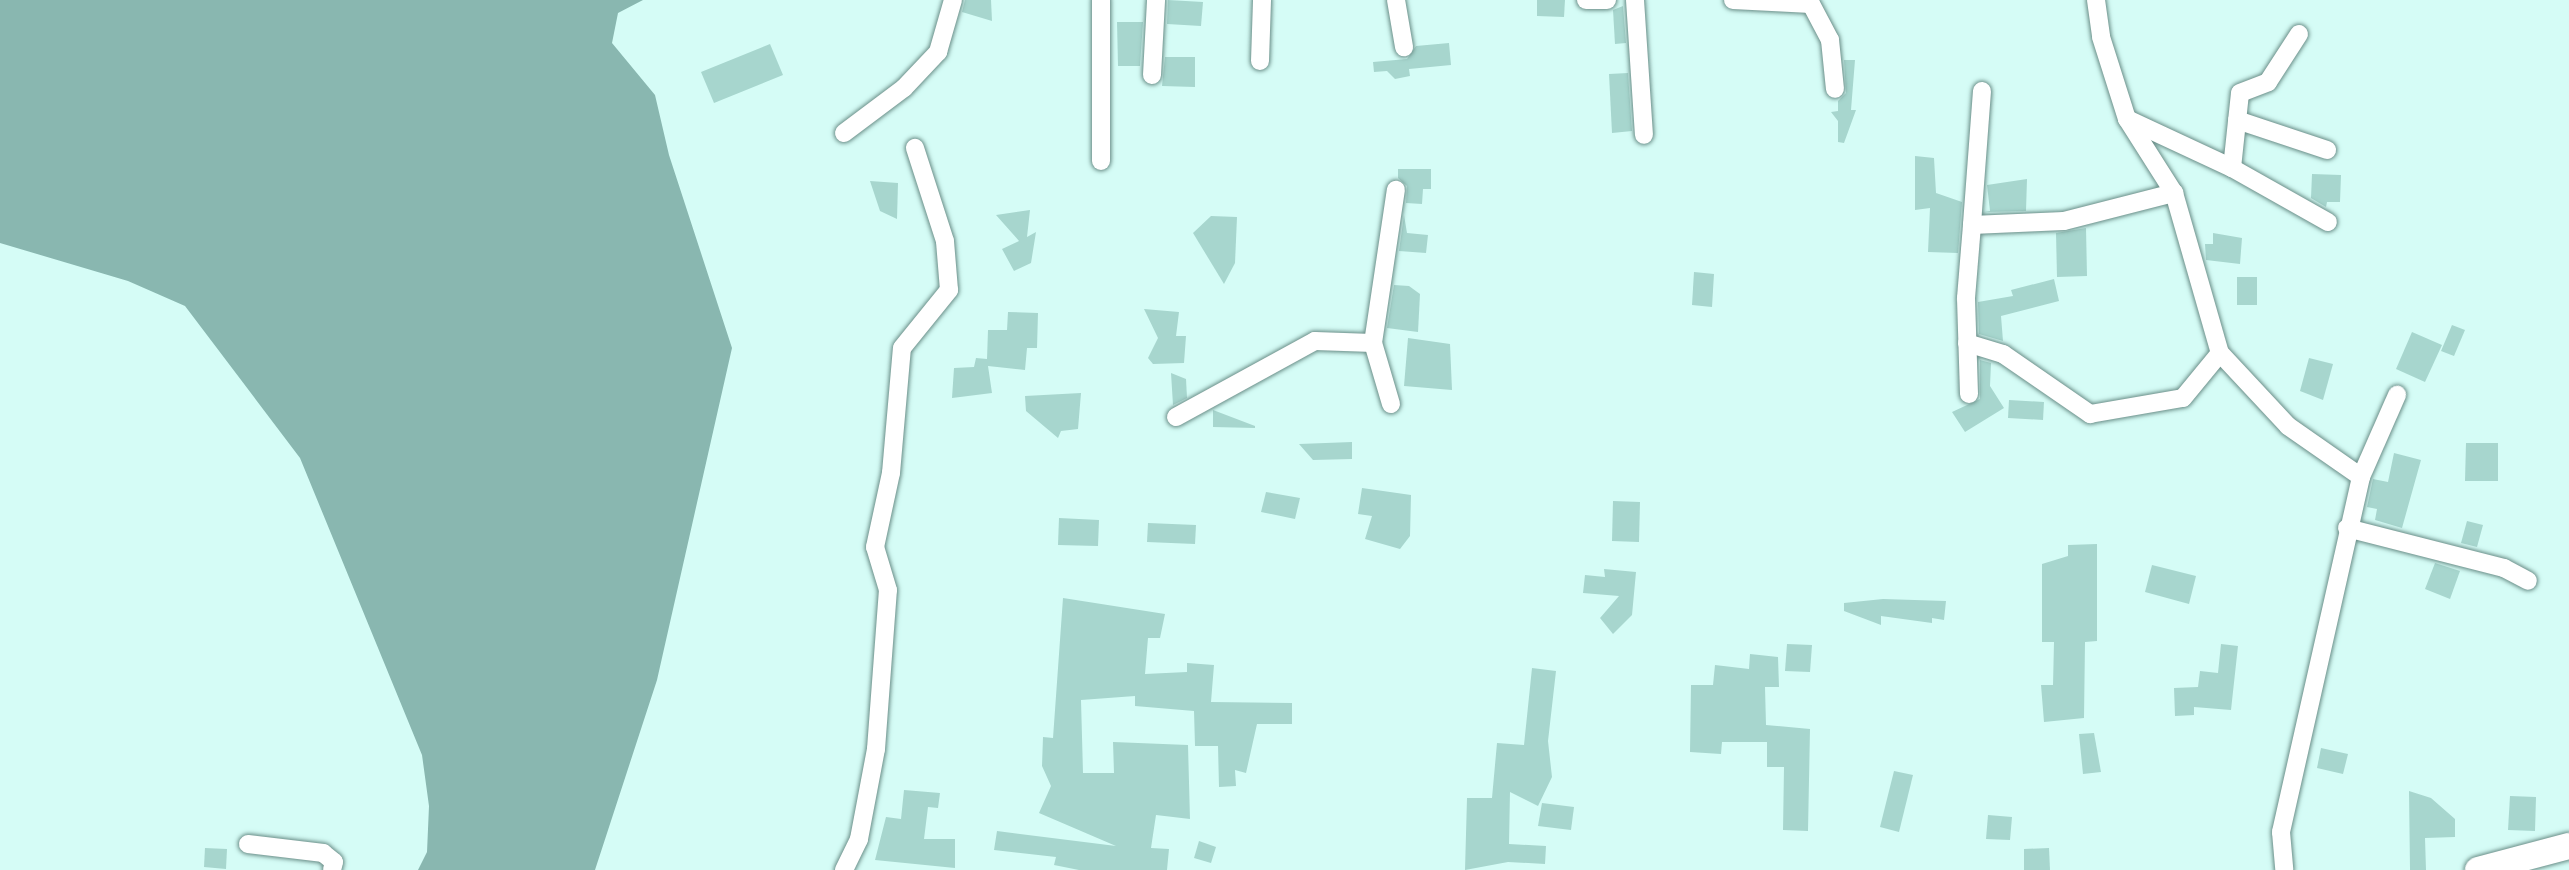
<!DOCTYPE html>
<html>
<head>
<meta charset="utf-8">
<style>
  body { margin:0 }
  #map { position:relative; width:2569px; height:870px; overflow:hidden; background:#d5fcf6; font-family:Arial,sans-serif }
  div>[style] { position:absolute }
  .water>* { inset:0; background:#89b7b0 }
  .building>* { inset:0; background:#a7d6ce }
  .roads { filter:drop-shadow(0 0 2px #6a8e88) drop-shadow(0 0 2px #6a8e88) }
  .minor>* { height:18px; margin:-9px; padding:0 9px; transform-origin:9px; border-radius:9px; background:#fff }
  .secondary>* { height:26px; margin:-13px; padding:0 13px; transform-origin:13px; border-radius:13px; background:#fff }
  span { translate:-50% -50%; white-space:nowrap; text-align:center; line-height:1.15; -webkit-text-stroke:6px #d5fcf6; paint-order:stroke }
</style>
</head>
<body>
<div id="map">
  <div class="water">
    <i style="clip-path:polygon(0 0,643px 0,618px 13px,612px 43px,655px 95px,669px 155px,732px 348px,657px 680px,595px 870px,418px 870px,427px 852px,429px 806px,422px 755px,300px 458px,185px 306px,128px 281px,0 243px)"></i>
  </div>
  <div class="building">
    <i style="clip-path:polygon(965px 0,991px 0,992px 21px,962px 12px)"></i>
    <i style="clip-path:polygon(1168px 0,1203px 2px,1201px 26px,1167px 24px)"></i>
    <i style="clip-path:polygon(1537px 0,1565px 0,1564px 17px,1537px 16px)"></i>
    <i style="clip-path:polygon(1623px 6px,1626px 43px,1615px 44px,1613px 10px)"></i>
    <i style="clip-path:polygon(1117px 22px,1143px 22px,1140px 66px,1118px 66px)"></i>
    <i style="clip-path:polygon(1449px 43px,1451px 65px,1409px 69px,1410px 76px,1395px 79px,1387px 71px,1374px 72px,1373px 62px,1407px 59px,1416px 46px)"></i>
    <i style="clip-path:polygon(770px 44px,783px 75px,714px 103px,701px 72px)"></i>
    <i style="clip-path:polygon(1165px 57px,1195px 57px,1195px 87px,1162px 86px)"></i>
    <i style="clip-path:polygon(1844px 60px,1855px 60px,1851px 110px,1856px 110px,1844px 143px,1838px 142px,1838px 121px,1831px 112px,1838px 111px,1838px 101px,1846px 93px)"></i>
    <i style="clip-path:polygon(1628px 73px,1632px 131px,1612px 133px,1609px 74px)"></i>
    <i style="clip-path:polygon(1915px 156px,1934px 158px,1936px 193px,1962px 202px,1958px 253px,1928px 252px,1930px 208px,1915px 210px)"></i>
    <i style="clip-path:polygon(1398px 169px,1431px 169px,1431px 189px,1423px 189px,1422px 204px,1406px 203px,1407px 186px,1398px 178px)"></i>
    <i style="clip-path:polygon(2312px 174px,2341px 175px,2340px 202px,2327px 202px,2326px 207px,2311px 198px)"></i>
    <i style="clip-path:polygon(2027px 179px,2026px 211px,1985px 212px,1990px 211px,1987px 185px)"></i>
    <i style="clip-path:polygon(870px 181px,898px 183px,897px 219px,880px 211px)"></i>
    <i style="clip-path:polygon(1030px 210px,1027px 237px,1036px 232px,1031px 263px,1014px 271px,1002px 249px,1019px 241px,996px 215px)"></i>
    <i style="clip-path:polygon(1404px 215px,1407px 233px,1428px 235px,1426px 253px,1399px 251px)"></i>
    <i style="clip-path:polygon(1211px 216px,1237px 217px,1235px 263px,1224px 284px,1193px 233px)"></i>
    <i style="clip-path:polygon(2086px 228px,2087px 276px,2057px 277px,2056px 233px)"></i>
    <i style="clip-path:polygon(2213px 233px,2242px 238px,2240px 264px,2206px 260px,2205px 244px,2213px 244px)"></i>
    <i style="clip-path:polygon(1694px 272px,1714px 274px,1712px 307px,1692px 305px)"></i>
    <i style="clip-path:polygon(2237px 277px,2257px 277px,2257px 305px,2237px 305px)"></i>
    <i style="clip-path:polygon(2054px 279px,2059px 301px,2001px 316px,2003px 341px,1979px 334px,1978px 302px,2013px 296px,2011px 290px)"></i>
    <i style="clip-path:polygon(1394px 285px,1409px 286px,1420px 294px,1418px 332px,1387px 328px)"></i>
    <i style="clip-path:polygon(1144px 309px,1179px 312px,1176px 336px,1186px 336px,1184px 363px,1153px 364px,1148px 358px,1158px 338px)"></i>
    <i style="clip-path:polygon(1008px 312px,1038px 313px,1037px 348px,1027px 348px,1025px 370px,988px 366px,992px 393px,952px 398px,954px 368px,974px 367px,976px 358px,987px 359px,988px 330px,1007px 330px)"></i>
    <i style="clip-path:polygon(2452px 325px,2465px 330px,2454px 356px,2441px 351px)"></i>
    <i style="clip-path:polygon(2412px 332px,2442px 345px,2425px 382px,2396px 369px)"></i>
    <i style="clip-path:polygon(1408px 338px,1450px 344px,1452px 390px,1404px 386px)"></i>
    <i style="clip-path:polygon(2309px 358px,2333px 364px,2323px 400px,2300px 391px)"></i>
    <i style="clip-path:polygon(1980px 360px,1991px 363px,1990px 386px,2004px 408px,1965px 432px,1952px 412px,1980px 399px)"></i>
    <i style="clip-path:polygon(1171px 373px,1186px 379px,1187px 398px,1173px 405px)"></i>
    <i style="clip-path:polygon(1081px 393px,1078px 429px,1061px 431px,1058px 438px,1026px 411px,1025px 396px)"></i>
    <i style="clip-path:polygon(2009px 400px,2044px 402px,2043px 420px,2008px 418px)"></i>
    <i style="clip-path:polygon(1213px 410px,1255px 426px,1255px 428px,1213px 427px)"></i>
    <i style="clip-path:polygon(1352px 442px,1352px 459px,1313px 460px,1299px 444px)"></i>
    <i style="clip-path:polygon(2466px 443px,2498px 443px,2498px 481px,2465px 481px)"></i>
    <i style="clip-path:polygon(2394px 453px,2421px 460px,2402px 528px,2375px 520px,2377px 509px,2367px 507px,2373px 479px,2388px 482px)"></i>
    <i style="clip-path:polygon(1362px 488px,1411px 495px,1410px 536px,1400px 549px,1365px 539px,1372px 516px,1358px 514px)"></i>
    <i style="clip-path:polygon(1266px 492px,1300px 498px,1295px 519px,1261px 512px)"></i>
    <i style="clip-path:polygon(1613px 501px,1640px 502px,1639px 542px,1612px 541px)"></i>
    <i style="clip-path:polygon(1059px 518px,1099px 520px,1098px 546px,1058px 545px)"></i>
    <i style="clip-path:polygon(2467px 521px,2483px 525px,2477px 547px,2461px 543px)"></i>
    <i style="clip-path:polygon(1148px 523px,1196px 525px,1195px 544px,1147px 542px)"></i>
    <i style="clip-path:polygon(2097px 544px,2097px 641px,2085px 642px,2084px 718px,2044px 722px,2041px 685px,2053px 685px,2054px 642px,2042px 642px,2042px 564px,2068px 556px,2068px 545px)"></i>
    <i style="clip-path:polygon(2435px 563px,2460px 571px,2450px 599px,2425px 589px)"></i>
    <i style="clip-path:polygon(2152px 565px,2196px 576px,2189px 604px,2145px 592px)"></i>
    <i style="clip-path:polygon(1604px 569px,1636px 572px,1632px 615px,1613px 634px,1600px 618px,1619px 596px,1583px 593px,1585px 575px,1605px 577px)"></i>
    <i style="clip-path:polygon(1063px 598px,1165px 614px,1160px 638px,1148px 638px,1145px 674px,1187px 672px,1187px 663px,1214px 665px,1211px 702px,1292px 703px,1292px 724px,1257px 724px,1246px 773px,1235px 770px,1236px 786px,1219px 787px,1218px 746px,1195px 746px,1194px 711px,1135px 706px,1135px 696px,1081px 700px,1083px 773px,1114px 773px,1113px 742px,1188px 745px,1190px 819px,1156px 815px,1151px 848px,1169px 849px,1167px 870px,1079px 870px,1054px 865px,1056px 857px,994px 850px,997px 831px,1116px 846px,1039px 813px,1051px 786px,1042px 766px,1043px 737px,1053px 738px)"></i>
    <i style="clip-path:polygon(1883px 599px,1946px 601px,1944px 620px,1932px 618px,1932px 623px,1881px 616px,1881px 625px,1844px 611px,1844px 603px)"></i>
    <i style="clip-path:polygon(1787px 644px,1812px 645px,1810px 672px,1785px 671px)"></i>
    <i style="clip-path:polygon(2221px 644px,2238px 646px,2231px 710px,2194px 707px,2194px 715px,2175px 716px,2174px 688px,2198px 687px,2200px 671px,2218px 673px)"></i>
    <i style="clip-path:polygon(1750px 654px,1778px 657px,1779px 687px,1765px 687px,1766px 725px,1810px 729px,1808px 831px,1783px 830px,1784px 767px,1767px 767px,1767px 742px,1722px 742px,1721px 754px,1690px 752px,1691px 685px,1713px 685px,1715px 665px,1749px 669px)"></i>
    <i style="clip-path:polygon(1532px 668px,1556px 671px,1548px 741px,1552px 777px,1538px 806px,1510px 792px,1509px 844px,1546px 846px,1545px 864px,1508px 862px,1465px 870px,1467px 798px,1492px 798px,1497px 743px,1524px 745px)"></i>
    <i style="clip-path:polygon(2094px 733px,2101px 772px,2083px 774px,2079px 734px)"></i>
    <i style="clip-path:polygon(2321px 748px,2348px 754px,2343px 774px,2317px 768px)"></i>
    <i style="clip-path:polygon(1894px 771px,1913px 775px,1899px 832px,1880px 827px)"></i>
    <i style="clip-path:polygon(904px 790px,940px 793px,938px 808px,928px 807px,924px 839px,955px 839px,955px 868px,875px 860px,886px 817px,901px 819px)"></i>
    <i style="clip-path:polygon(2409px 791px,2431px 798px,2455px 819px,2455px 837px,2425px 838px,2426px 870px,2410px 870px)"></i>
    <i style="clip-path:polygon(2510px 796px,2536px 797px,2535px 831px,2508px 830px)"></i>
    <i style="clip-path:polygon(1542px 803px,1574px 807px,1571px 830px,1538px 826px)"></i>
    <i style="clip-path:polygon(1988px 815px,2012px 817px,2010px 840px,1986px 839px)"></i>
    <i style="clip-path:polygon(1199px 841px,1216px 847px,1211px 863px,1194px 858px)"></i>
    <i style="clip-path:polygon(205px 848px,227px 849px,226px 869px,204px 867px)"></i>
    <i style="clip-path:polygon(2049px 848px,2050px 870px,2024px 870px,2024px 849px)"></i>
  </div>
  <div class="roads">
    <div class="minor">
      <i style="left:1396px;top:0;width:48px;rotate:80.3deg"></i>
      <i style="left:1586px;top:0;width:21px"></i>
      <i style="left:1635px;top:0;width:135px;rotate:86.2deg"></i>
      <i style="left:1733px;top:0;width:78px;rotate:2.9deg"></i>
      <i style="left:1811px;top:4px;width:41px;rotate:62.2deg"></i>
      <i style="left:1830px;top:40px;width:49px;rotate:84.2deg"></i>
      <i style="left:2096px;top:0;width:37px;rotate:82deg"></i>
      <i style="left:2101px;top:37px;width:86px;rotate:72.4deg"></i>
      <i style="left:2127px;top:119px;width:88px;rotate:57.6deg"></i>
      <i style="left:2174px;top:193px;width:166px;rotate:74deg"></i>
      <i style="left:2220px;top:353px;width:100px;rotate:47deg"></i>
      <i style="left:2288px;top:426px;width:89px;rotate:34.9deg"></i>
      <i style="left:2361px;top:477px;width:364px;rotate:102.7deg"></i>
      <i style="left:2281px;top:832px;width:38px;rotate:85deg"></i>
      <i style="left:1260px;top:61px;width:61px;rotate:-88.1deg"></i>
      <i style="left:1152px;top:75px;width:75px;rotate:-86.9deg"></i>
      <i style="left:1982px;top:91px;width:134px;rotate:94.3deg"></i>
      <i style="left:1972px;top:225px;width:92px;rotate:-2.5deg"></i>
      <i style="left:2064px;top:221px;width:114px;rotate:-14.3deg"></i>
      <i style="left:2127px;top:119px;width:116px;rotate:25deg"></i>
      <i style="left:2232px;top:168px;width:75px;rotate:-83.9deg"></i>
      <i style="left:2240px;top:93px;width:30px;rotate:-21deg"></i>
      <i style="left:2268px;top:82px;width:57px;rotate:-57.1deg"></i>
      <i style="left:2237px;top:120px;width:95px;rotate:18.4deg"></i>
      <i style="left:844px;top:133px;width:75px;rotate:-36.9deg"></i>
      <i style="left:904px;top:88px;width:50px;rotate:-46.6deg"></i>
      <i style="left:938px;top:52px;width:54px;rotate:-73.9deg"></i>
      <i style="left:1101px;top:161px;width:161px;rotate:-90deg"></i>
      <i style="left:2232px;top:168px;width:110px;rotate:29.4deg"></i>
      <i style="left:1967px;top:343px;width:38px;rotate:17deg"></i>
      <i style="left:2003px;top:354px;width:106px;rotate:34.6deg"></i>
      <i style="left:2090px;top:414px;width:94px;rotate:-9.8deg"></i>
      <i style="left:2183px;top:398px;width:58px;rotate:-50.6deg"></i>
      <i style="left:1969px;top:394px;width:96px;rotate:-91.8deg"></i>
      <i style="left:1966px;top:298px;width:73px;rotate:-85.3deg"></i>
      <i style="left:1391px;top:404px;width:64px;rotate:-106.4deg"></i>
      <i style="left:1373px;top:343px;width:155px;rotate:-81.5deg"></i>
      <i style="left:1176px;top:417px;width:158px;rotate:-28.7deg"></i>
      <i style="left:1315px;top:341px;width:58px;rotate:2deg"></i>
      <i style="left:2361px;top:477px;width:90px;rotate:-66.3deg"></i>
      <i style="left:2347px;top:528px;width:162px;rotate:14.3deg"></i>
      <i style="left:2504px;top:568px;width:27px;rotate:28deg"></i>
      <i style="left:248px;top:844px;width:76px;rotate:6.8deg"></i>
      <i style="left:323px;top:853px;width:14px;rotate:39deg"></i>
      <i style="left:334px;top:862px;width:8px;rotate:104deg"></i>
      <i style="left:844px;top:870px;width:34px;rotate:-64deg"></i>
      <i style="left:859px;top:839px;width:92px;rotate:-79.3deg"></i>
      <i style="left:876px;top:749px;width:159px;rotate:-85.7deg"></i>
      <i style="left:888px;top:590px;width:45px;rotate:-106.8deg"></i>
      <i style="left:875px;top:547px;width:76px;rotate:-77.8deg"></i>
      <i style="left:891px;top:473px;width:125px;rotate:-85deg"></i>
      <i style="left:902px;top:348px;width:75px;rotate:-51deg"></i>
      <i style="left:949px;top:290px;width:49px;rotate:-94.7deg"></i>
      <i style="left:945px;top:241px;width:98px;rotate:-107.9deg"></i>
    </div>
    <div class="secondary">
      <i style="left:2478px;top:870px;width:94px;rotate:-14.8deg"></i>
    </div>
  </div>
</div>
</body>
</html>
